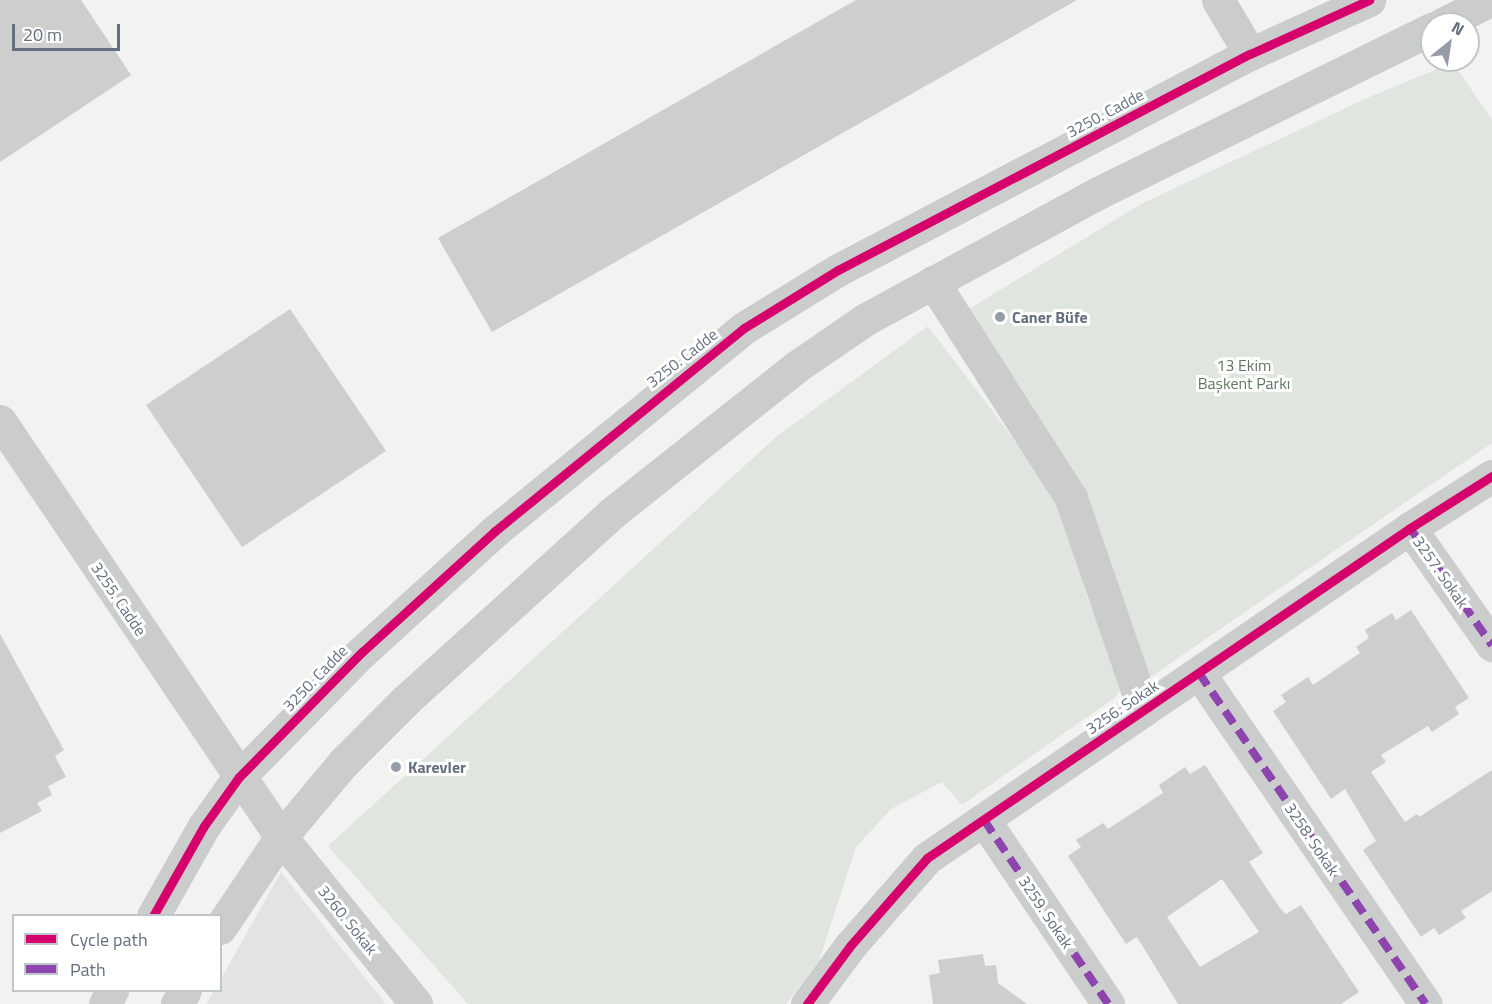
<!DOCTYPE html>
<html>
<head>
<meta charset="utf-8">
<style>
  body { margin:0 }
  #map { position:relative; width:1492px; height:1004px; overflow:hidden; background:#f2f3f0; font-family:"Titillium Web",sans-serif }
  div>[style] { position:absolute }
  .built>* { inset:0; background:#e2e4e3 }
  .green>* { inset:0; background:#e1e5df }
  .building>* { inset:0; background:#cdcecd }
  .minor>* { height:33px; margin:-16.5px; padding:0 16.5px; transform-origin:16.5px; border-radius:16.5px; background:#cbcccc }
  .quiet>* { height:8px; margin-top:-4px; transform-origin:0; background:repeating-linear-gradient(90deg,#8e44ad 0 15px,transparent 0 23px) }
  .cycleway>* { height:9px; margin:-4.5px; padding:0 4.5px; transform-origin:4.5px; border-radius:4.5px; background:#d6006c }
  .dots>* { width:16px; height:16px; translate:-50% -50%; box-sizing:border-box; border:3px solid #fff; border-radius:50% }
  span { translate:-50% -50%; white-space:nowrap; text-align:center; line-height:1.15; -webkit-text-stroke:6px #fff; paint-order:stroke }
  .street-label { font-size:16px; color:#646f7f }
  .poi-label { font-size:16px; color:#646f7f; font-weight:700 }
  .left { translate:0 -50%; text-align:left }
  .park-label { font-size:16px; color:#647762 }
  .legend { position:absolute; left:12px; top:914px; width:210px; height:78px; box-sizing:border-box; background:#fff; border:2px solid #c1c5cc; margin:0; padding:8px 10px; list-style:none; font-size:18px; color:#646f7f }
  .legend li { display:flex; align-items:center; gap:12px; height:30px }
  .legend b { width:30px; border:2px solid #c1c5cc }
  .north { position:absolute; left:1420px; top:12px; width:60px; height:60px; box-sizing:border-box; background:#fff; border:2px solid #c1c5cc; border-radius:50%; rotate:30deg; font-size:16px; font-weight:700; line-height:24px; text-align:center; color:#646f7f }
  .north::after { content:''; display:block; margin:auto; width:21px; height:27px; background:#969da7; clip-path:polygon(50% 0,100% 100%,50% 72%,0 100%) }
  .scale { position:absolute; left:12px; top:24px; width:108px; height:27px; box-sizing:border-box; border:3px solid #646f7f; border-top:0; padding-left:8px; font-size:18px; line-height:21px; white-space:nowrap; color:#646f7f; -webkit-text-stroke:4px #fff; paint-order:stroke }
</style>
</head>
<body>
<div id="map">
  <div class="built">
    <i style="clip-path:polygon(281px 872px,386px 1004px,206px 1004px,214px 991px,220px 990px,221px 979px)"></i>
  </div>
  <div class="green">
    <i style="clip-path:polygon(1447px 65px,1460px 73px,1492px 120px,1492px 443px,1146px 680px,969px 309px,1141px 204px,1367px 98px)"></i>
    <i style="clip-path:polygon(928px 326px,1060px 500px,1087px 597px,1123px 682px,1117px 696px,962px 805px,942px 782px,891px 809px,856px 847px,819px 961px,786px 1004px,468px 1004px,328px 846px,776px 437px)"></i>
  </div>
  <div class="building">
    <i style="clip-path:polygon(0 0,81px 0,131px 75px,0 162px)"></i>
    <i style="clip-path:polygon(856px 0,1077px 0,492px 332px,438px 238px)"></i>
    <i style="clip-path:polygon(290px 309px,386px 451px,242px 547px,146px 405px)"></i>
    <i style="clip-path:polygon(1411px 610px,1469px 698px,1455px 707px,1459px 714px,1432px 732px,1428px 726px,1381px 755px,1386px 762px,1371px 772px,1405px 822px,1417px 814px,1419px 817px,1492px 770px,1492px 891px,1461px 911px,1466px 918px,1439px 935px,1434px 928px,1421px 937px,1363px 850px,1376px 841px,1345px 789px,1331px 799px,1273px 711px,1286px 702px,1281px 695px,1308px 677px,1313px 685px,1360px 653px,1356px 647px,1369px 638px,1365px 630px,1392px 613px,1396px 620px)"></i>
    <i style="clip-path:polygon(0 634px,64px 750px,55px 756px,66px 777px,48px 786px,52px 795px,37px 803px,42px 811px,0 833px)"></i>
    <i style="clip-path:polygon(evenodd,1205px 765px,1263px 853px,1249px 862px,1280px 908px,1286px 914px,1301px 905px,1359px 992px,1341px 1004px,1178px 1004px,1137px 937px,1126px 944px,1068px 856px,1081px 847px,1076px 840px,1103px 823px,1108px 829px,1163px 793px,1159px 785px,1185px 767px,1190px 774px,1205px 765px,1222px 879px,1259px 932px,1200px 967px,1167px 917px,1222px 879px)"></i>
    <i style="clip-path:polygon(983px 954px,985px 966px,996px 965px,998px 983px,1027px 1004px,933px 1004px,929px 975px,940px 973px,938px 960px)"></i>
  </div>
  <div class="minor">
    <i style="left:1218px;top:0;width:63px;rotate:59.3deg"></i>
    <i style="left:1442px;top:24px;width:55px;rotate:-26.1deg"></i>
    <i style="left:933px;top:282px;width:256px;rotate:57.4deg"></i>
    <i style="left:1071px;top:498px;width:224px;rotate:71deg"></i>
    <i style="left:0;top:421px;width:502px;rotate:55.96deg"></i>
    <i style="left:281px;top:837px;width:215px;rotate:51deg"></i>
    <i style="left:1410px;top:528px;width:143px;rotate:55deg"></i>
    <i style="left:1199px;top:673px;width:401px;rotate:55.6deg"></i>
    <i style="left:984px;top:820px;width:222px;rotate:56deg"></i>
    <i style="left:153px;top:916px;width:103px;rotate:-60.5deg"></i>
    <i style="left:204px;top:826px;width:60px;rotate:-54.5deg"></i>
    <i style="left:239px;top:777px;width:175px;rotate:-45.5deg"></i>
    <i style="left:362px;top:652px;width:180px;rotate:-42.3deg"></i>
    <i style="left:495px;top:531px;width:321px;rotate:-39.2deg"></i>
    <i style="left:744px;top:328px;width:110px;rotate:-31.7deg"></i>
    <i style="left:838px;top:270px;width:465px;rotate:-27.7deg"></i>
    <i style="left:1250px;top:54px;width:131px;rotate:-24.4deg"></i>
    <i style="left:220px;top:928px;width:110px;rotate:-56.2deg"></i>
    <i style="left:281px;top:837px;width:98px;rotate:-50deg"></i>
    <i style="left:344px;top:762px;width:88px;rotate:-45deg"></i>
    <i style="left:406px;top:700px;width:278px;rotate:-42.2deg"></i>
    <i style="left:612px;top:513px;width:235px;rotate:-38.4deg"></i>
    <i style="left:796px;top:367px;width:85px;rotate:-34.4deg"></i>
    <i style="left:866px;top:319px;width:264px;rotate:-28.5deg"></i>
    <i style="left:1098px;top:193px;width:372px;rotate:-26.2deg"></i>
    <i style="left:105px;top:1004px;width:16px;rotate:-63deg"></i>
    <i style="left:177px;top:1004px;width:16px;rotate:-60deg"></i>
    <i style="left:807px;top:1004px;width:72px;rotate:-53.4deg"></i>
    <i style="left:850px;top:946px;width:117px;rotate:-48.8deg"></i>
    <i style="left:927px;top:858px;width:585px;rotate:-34.34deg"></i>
    <i style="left:1410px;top:528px;width:97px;rotate:-32.4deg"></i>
  </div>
  <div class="quiet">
    <i style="left:1410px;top:528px;width:143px;rotate:55deg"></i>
    <i style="left:1199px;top:673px;width:401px;rotate:55.6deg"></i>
    <i style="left:984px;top:820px;width:222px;rotate:56deg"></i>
  </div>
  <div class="cycleway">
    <i style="left:153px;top:916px;width:103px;rotate:-60.5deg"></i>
    <i style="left:204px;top:826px;width:60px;rotate:-54.5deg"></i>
    <i style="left:239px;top:777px;width:175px;rotate:-45.5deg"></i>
    <i style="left:362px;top:652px;width:180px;rotate:-42.3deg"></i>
    <i style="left:495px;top:531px;width:321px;rotate:-39.2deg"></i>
    <i style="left:744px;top:328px;width:110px;rotate:-31.7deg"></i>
    <i style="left:838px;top:270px;width:465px;rotate:-27.7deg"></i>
    <i style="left:1250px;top:54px;width:131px;rotate:-24.4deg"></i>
    <i style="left:807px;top:1004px;width:72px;rotate:-53.4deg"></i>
    <i style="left:850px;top:946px;width:117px;rotate:-48.8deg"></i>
    <i style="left:927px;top:858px;width:585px;rotate:-34.34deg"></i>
    <i style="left:1410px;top:528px;width:97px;rotate:-32.4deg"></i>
  </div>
  <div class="dots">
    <i style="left:1000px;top:317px;background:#969da7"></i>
    <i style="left:396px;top:767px;background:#969da7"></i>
  </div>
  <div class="street-label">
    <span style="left:1105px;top:113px;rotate:-28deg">3250. Cadde</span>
    <span style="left:682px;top:358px;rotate:-38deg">3250. Cadde</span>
    <span style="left:1441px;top:572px;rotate:55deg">3257. Sokak</span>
    <span style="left:119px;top:599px;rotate:56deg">3255. Cadde</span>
    <span style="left:315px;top:678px;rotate:-46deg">3250. Cadde</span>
    <span style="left:1122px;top:707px;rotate:-34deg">3256. Sokak</span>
    <span style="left:1312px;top:839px;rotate:56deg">3258. Sokak</span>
    <span style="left:1046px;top:912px;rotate:56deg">3259. Sokak</span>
    <span style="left:348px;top:920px;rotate:51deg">3260. Sokak</span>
  </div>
  <div class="poi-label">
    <span class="left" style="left:1012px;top:317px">Caner Büfe</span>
    <span class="left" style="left:408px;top:767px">Karevler</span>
  </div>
  <div class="park-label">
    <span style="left:1244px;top:374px">13 Ekim<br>Başkent Parkı</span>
  </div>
  <ul class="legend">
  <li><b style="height:8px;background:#d6006c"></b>Cycle path</li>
  <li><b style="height:8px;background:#8e44ad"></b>Path</li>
  </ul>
  <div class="north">N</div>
  <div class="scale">20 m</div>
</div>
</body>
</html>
